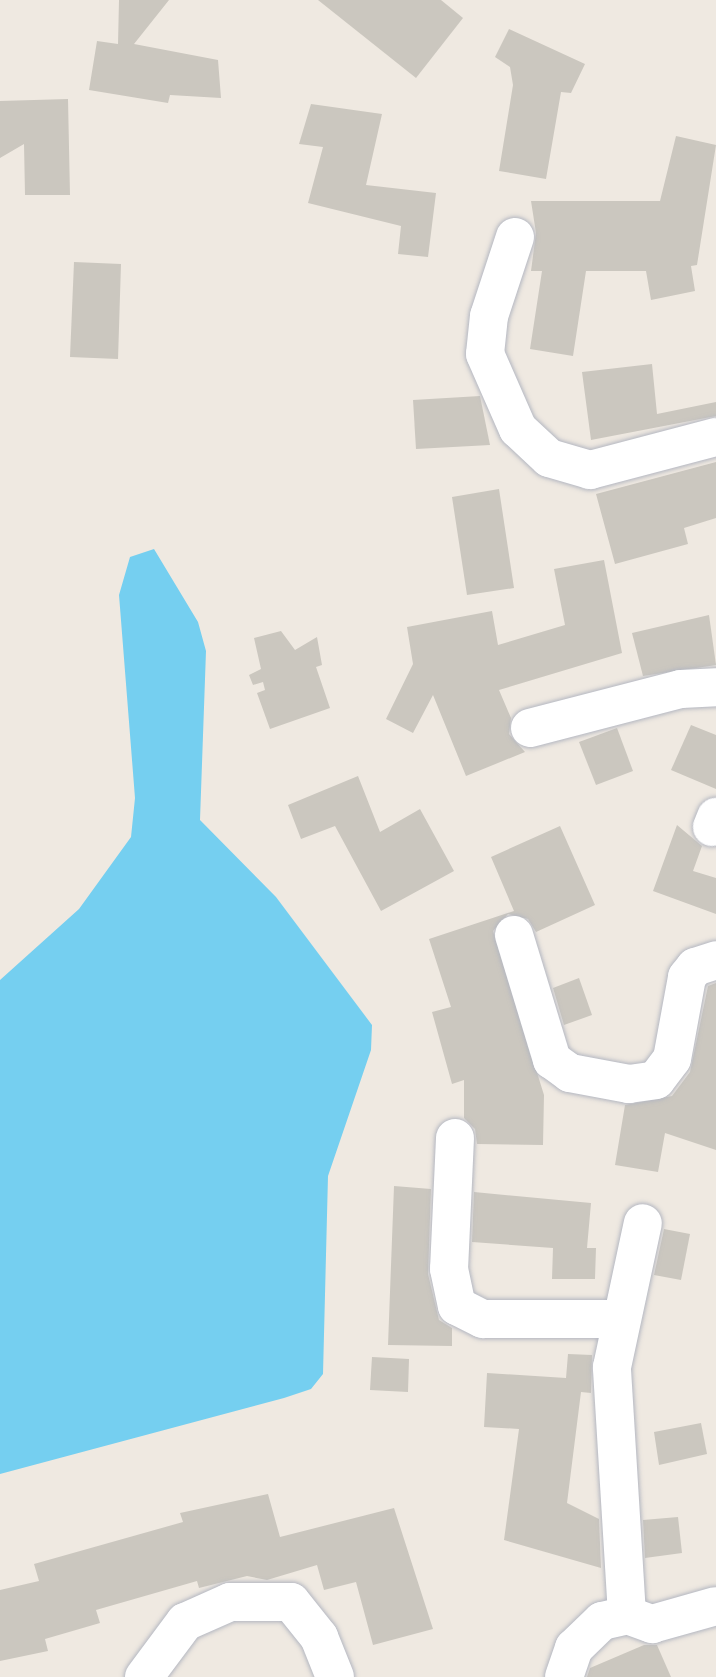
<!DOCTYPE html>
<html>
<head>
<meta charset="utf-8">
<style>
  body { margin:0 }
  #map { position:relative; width:716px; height:1677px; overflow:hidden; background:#efe9e1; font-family:Helvetica,sans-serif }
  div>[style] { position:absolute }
  .water>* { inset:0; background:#75cff0 }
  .building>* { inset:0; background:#cbc7bf }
  .roads { filter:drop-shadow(0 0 2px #b4b7c1) drop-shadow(0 0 2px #b4b7c1) }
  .minor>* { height:38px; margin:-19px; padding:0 19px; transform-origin:19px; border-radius:19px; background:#fff }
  span { translate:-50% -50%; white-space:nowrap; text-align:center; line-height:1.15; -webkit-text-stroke:6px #fff; paint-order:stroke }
</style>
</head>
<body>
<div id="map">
  <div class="water">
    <i style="clip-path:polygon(154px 549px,198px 622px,206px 651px,200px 820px,276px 897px,372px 1025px,371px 1050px,328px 1176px,323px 1374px,311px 1389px,284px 1398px,0 1474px,0 980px,79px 909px,131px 837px,135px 798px,119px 595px,130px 557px)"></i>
  </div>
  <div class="building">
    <i style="clip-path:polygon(119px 0,169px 0,134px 44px,218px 60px,221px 98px,170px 95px,168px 103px,89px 90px,97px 41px,118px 44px)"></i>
    <i style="clip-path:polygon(318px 0,441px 0,463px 18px,416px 78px)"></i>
    <i style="clip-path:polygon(509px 29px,585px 64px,571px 93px,561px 92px,546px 179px,499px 171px,513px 85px,510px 67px,495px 57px)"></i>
    <i style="clip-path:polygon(68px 99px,70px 195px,25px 195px,24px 144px,0 158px,0 101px)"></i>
    <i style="clip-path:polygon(311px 104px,382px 114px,366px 185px,436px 193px,428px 257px,398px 254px,401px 226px,308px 203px,323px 147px,299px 144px)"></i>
    <i style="clip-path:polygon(676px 136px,716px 145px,697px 265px,691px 266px,695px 291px,651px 300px,646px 271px,586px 271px,573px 356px,530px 349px,542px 271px,531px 271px,536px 233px,531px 201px,660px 201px)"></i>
    <i style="clip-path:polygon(74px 262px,121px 264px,118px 359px,70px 357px)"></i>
    <i style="clip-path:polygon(652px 364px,657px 414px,716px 402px,716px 416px,591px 440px,582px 372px)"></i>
    <i style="clip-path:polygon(480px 396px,490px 445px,416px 449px,413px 400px)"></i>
    <i style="clip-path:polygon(716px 462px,716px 518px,684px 528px,688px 544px,615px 564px,596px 494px)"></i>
    <i style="clip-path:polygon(499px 489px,514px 588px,467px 595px,452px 497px)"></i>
    <i style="clip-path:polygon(604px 560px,622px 653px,499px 690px,511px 718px,509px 734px,525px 752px,466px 776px,433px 695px,413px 733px,386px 719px,413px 664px,407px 627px,492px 611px,498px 645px,565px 625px,554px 569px)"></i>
    <i style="clip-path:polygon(709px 615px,716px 665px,643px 676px,632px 633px)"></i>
    <i style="clip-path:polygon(281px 631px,295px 650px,317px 637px,322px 665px,316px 667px,330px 708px,270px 729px,257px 693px,265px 690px,263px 682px,253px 685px,249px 675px,261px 669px,254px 638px)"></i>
    <i style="clip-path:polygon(691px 725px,716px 735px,716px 789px,671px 770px)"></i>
    <i style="clip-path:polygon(617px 728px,633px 771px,596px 785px,579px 742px)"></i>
    <i style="clip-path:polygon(358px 776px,380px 832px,420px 809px,454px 871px,381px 911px,335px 826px,301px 839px,288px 805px)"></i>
    <i style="clip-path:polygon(677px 825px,702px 846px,693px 871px,716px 878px,716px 914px,653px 891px)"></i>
    <i style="clip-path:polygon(560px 826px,595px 905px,536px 932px,528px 919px,508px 914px,493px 931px,544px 1095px,543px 1145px,477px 1144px,475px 1129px,464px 1118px,464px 1080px,452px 1084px,432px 1012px,451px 1007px,429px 939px,514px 911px,491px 857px)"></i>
    <i style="clip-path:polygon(579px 978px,592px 1015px,564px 1025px,553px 988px)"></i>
    <i style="clip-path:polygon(716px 983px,716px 1150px,665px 1133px,658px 1172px,615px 1165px,625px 1105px,672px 1096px,690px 1072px,708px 986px)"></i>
    <i style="clip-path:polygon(394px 1186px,431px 1189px,428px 1274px,439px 1320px,452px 1328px,452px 1346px,388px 1345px)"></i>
    <i style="clip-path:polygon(474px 1192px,591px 1203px,587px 1248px,596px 1248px,595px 1279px,552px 1279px,553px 1248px,472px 1242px)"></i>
    <i style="clip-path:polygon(664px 1229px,690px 1234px,681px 1280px,654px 1275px)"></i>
    <i style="clip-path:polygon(568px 1354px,592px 1355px,591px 1393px,581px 1392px,567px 1503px,599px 1519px,601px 1568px,504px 1540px,519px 1429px,484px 1427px,487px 1373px,566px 1378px)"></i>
    <i style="clip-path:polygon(372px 1357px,409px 1359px,408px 1392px,370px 1390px)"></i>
    <i style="clip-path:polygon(701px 1423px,707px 1454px,659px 1465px,654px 1432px)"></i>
    <i style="clip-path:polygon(268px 1494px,280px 1537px,394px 1508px,433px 1629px,373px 1645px,356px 1582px,324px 1590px,317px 1565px,267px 1580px,247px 1576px,199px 1588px,197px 1581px,96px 1610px,100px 1623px,45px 1639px,48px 1651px,0 1661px,0 1590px,39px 1581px,34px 1564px,183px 1522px,180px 1513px)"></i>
    <i style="clip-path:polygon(678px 1517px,682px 1553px,645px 1558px,643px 1520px)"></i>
    <i style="clip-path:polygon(644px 1645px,657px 1645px,671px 1677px,587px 1677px,590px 1668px)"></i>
  </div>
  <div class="roads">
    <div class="minor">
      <i style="left:515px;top:237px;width:83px;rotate:108.2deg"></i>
      <i style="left:489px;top:316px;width:38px;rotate:96deg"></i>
      <i style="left:485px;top:354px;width:82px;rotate:66.3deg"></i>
      <i style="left:518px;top:429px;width:42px;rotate:43.1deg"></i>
      <i style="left:549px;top:458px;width:43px;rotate:16.3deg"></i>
      <i style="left:590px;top:470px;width:130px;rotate:-14.7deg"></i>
      <i style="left:530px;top:728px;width:156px;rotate:-14.5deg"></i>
      <i style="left:681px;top:689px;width:35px;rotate:-3deg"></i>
      <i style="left:712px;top:827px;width:11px;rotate:-68deg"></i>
      <i style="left:514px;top:935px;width:131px;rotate:73.1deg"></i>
      <i style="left:552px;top:1060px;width:22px;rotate:36deg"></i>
      <i style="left:570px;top:1073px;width:60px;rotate:10.6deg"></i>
      <i style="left:629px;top:1084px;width:27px;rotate:-8deg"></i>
      <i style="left:656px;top:1080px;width:26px;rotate:-53deg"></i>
      <i style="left:672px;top:1059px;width:83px;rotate:-79.6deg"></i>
      <i style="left:687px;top:977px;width:13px;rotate:-51deg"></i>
      <i style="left:695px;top:967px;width:22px;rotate:-18deg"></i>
      <i style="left:455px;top:1138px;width:131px;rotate:92.6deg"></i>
      <i style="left:449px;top:1269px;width:38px;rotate:78deg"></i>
      <i style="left:457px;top:1306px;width:29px;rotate:27deg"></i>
      <i style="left:483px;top:1319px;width:138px"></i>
      <i style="left:627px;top:1615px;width:248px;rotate:-93.5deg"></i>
      <i style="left:612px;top:1367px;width:147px;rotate:-77.9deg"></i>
      <i style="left:144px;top:1677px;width:69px;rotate:-53.3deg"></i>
      <i style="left:185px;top:1622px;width:49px;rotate:-24deg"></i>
      <i style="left:230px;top:1602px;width:61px"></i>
      <i style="left:291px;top:1602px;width:45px;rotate:51.3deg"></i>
      <i style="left:319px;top:1637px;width:43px;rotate:68.2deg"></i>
      <i style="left:564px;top:1677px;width:31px;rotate:-71deg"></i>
      <i style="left:574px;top:1648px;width:39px;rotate:-44deg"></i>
      <i style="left:602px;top:1621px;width:26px;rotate:-13deg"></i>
      <i style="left:627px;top:1615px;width:27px;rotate:20deg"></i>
      <i style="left:652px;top:1624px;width:66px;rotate:-15.7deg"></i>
    </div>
  </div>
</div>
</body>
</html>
